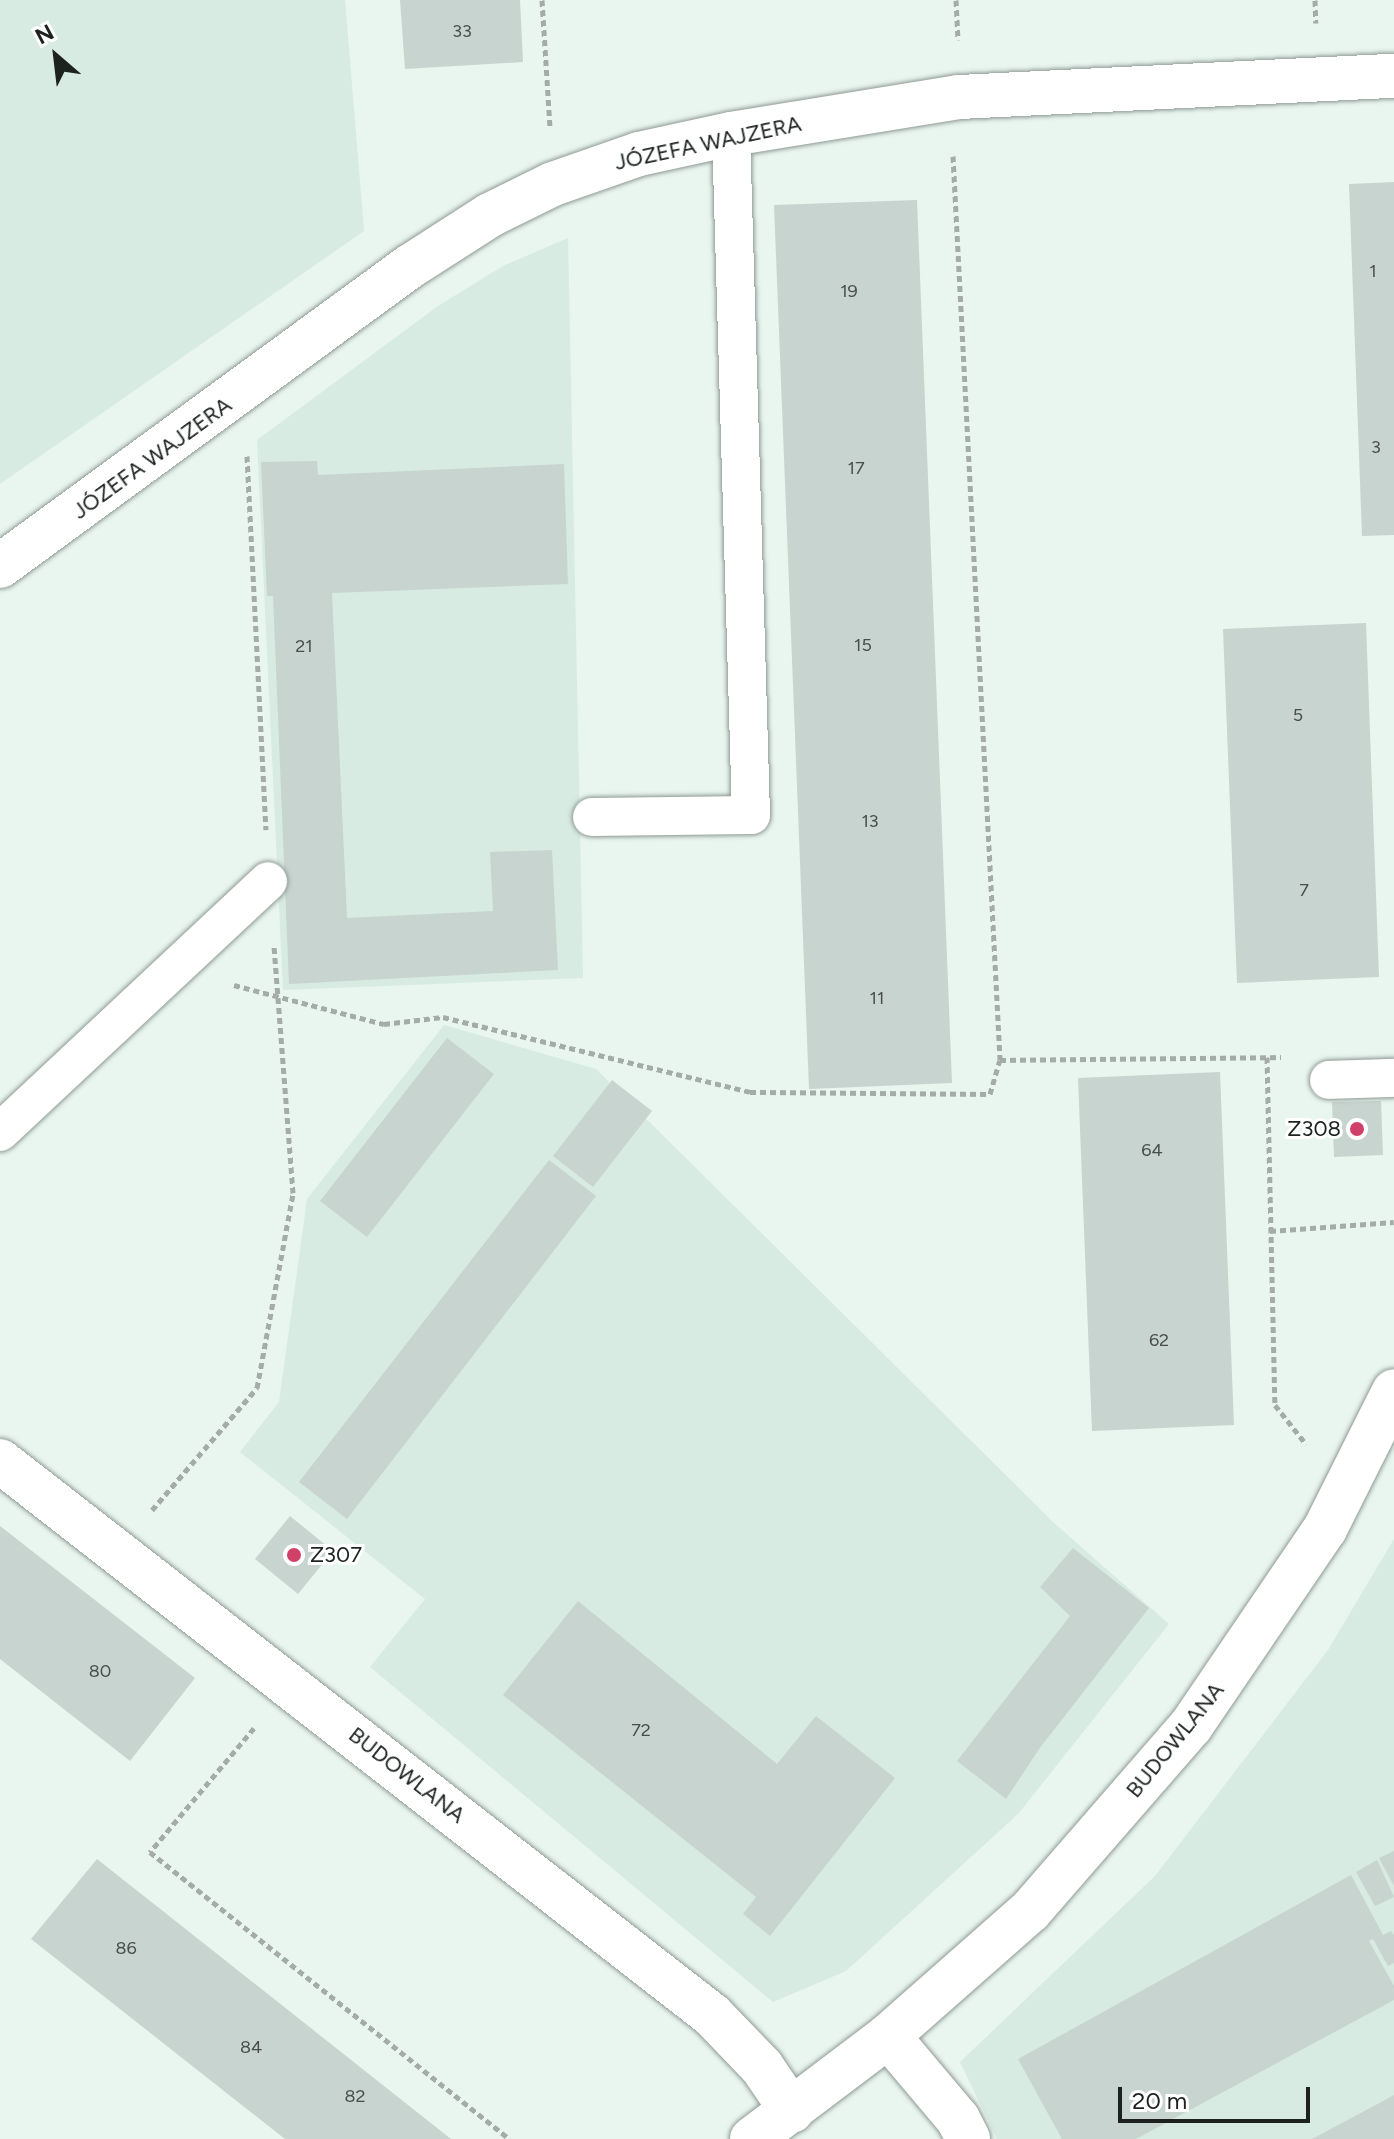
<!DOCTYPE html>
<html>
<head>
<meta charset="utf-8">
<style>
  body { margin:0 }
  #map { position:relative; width:1394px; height:2139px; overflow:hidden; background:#e9f5ef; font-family:Figtree,sans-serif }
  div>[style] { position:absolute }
  .built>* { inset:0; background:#d7ebe2 }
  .building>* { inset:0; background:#c8d4cf }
  .path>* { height:5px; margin-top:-2.5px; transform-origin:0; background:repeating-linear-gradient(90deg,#a3aca8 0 6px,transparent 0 10px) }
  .roads { filter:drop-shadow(0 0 2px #8f9a95) drop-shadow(0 0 2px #8f9a95) }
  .service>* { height:38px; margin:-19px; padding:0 19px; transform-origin:19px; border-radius:19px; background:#fff }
  .minor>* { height:44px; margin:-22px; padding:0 22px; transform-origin:22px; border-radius:22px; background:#fff }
  .dots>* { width:22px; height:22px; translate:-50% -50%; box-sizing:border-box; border:4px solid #fff; border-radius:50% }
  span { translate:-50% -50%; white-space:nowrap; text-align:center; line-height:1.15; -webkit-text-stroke:6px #fff; paint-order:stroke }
  .number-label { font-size:18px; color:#484e4c }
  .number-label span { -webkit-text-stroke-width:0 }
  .street-label { font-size:22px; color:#1d2220 }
  .poi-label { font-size:22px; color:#1d2220 }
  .right { translate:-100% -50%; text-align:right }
  .left { translate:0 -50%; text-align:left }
  .north { position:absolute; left:16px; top:16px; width:80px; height:80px; -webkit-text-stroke:6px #fff; paint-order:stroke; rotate:332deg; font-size:22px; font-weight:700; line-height:32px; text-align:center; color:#1d2220 }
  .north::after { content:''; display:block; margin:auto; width:28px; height:36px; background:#1d2220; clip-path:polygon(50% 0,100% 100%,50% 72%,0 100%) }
  .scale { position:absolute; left:1118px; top:2087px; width:192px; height:36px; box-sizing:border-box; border:4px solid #1d2220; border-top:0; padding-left:10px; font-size:24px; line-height:28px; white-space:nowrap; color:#1d2220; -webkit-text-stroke:6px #fff; paint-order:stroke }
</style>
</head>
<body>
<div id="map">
  <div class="built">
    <i style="clip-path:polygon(0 0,345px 0,364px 231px,0 484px)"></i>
    <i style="clip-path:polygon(568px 238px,583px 978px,283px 990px,257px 440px,438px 306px,503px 266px)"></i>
    <i style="clip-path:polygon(444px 1025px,596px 1069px,1054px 1523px,1169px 1624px,1018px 1814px,846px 1971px,773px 2002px,370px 1667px,425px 1599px,240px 1452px,279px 1402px,307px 1199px)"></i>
    <i style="clip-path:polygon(1394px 1539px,1394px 2139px,997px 2139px,960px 2062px,1155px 1876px,1328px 1650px)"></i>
  </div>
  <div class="building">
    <i style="clip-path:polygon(400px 0,520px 0,523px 62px,405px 69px)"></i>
    <i style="clip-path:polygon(1394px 182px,1394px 535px,1362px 536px,1349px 184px)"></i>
    <i style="clip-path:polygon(917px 200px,952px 1083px,809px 1089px,774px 205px)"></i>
    <i style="clip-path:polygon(317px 461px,318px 475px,564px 464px,568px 584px,332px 593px,347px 918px,493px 911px,490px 852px,552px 850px,558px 970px,289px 984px,273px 596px,267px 596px,261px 462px)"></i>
    <i style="clip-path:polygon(1366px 623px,1379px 977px,1237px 983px,1223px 629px)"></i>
    <i style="clip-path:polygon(447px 1038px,494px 1074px,367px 1237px,320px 1201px)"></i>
    <i style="clip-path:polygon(1220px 1072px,1234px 1425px,1092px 1431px,1078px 1078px)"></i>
    <i style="clip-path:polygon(612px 1080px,652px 1111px,593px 1187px,553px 1156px)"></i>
    <i style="clip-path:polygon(1381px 1101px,1383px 1155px,1334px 1157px,1332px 1102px)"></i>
    <i style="clip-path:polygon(549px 1160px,596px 1196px,347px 1519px,299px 1482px)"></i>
    <i style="clip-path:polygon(290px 1516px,333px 1551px,298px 1594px,255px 1559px)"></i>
    <i style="clip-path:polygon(0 1526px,195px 1678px,130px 1761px,0 1659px)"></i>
    <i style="clip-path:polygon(1073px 1548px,1149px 1608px,1039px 1749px,1006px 1799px,957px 1761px,1070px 1616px,1040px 1587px)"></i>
    <i style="clip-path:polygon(578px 1601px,777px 1764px,816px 1716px,895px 1778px,770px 1936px,743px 1914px,756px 1897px,503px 1695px)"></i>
    <i style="clip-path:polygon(1394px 1851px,1394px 1886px,1379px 1858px)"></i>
    <i style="clip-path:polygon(97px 1859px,221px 1957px,451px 2139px,285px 2139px,31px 1939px)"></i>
    <i style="clip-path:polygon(1377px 1860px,1394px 1897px,1375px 1906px,1356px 1872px)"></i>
    <i style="clip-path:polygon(1351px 1875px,1383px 1935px,1391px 1931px,1394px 1935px,1394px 1963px,1388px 1966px,1373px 1939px,1369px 1941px,1394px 1986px,1394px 2000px,1136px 2139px,1062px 2139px,1018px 2059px)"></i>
    <i style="clip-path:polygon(1394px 2095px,1394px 2139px,1312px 2139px,1385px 2100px)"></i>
  </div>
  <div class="path">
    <i style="left:542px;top:0;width:127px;rotate:86.4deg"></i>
    <i style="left:956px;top:0;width:40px;rotate:87.1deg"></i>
    <i style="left:1315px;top:0;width:23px;rotate:88deg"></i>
    <i style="left:953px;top:156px;width:905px;rotate:87.02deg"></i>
    <i style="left:1000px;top:1060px;width:281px;rotate:-0.6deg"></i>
    <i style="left:247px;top:456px;width:374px;rotate:87.1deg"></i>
    <i style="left:234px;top:985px;width:155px;rotate:14.6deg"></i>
    <i style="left:384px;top:1024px;width:59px;rotate:-6.8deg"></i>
    <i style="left:443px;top:1017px;width:316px;rotate:13.7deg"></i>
    <i style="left:750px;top:1092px;width:240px;rotate:0.5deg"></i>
    <i style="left:990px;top:1094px;width:35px;rotate:-74deg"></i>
    <i style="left:1267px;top:1057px;width:348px;rotate:88.7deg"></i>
    <i style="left:1275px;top:1405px;width:50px;rotate:51.5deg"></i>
    <i style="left:1270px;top:1231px;width:124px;rotate:-4.2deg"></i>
    <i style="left:152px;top:1510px;width:161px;rotate:-49.3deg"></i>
    <i style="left:257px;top:1388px;width:198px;rotate:-79.5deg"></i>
    <i style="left:293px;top:1193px;width:247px;rotate:-94.4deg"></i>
    <i style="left:254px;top:1728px;width:162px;rotate:130deg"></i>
    <i style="left:150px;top:1852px;width:460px;rotate:38.6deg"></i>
  </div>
  <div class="roads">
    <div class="service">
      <i style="left:592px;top:817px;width:159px;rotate:-0.7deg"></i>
      <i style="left:751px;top:815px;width:681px;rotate:-91.68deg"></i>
      <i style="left:1329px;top:1080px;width:65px;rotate:-1.8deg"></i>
      <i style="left:0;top:1132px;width:367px;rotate:-43.1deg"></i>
    </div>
    <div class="minor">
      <i style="left:0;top:566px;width:507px;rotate:-36.17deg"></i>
      <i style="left:409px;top:267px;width:96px;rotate:-32.7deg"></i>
      <i style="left:490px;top:215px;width:70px;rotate:-26.2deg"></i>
      <i style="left:553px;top:184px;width:91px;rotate:-19.2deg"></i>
      <i style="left:639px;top:154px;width:94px;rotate:-12.3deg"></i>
      <i style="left:731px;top:134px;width:231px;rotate:-9.2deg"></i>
      <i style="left:959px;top:97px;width:436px;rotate:-2.8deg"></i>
      <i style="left:0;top:1461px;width:902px;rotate:37.89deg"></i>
      <i style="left:712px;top:2015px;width:72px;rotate:46.1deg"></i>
      <i style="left:762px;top:2067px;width:53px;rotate:55.7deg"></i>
      <i style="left:888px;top:2036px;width:109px;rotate:49.9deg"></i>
      <i style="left:958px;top:2119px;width:22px;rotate:63deg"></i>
      <i style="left:752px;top:2139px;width:171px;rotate:-37.1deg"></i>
      <i style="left:888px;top:2036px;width:189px;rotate:-41.4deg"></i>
      <i style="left:1030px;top:1911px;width:245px;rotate:-49deg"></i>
      <i style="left:1191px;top:1726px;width:238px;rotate:-55.8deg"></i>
      <i style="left:1325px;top:1529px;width:154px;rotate:-63.4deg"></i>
    </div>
  </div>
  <div class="dots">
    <i style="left:1357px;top:1129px;background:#d04169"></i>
    <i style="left:294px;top:1555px;background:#d04169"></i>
  </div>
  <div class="number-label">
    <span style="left:462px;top:31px">33</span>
    <span style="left:1373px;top:271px">1</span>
    <span style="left:849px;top:291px">19</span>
    <span style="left:1376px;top:447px">3</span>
    <span style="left:856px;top:468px">17</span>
    <span style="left:863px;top:645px">15</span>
    <span style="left:304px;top:646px">21</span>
    <span style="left:1298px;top:715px">5</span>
    <span style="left:870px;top:821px">13</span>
    <span style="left:1304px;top:890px">7</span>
    <span style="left:877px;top:998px">11</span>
    <span style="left:1152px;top:1150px">64</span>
    <span style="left:1159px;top:1340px">62</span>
    <span style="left:100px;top:1671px">80</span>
    <span style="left:641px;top:1730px">72</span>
    <span style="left:126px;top:1948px">86</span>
    <span style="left:251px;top:2047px">84</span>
    <span style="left:355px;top:2096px">82</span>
  </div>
  <div class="street-label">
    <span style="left:708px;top:143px;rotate:-12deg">JÓZEFA WAJZERA</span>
    <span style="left:152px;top:458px;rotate:-36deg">JÓZEFA WAJZERA</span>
    <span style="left:1175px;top:1740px;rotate:-51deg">BUDOWLANA</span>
    <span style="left:407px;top:1775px;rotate:38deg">BUDOWLANA</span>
  </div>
  <div class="poi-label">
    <span class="right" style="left:1341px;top:1129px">Z308</span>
    <span class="left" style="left:310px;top:1555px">Z307</span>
  </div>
  <div class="north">N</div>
  <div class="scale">20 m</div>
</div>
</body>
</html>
